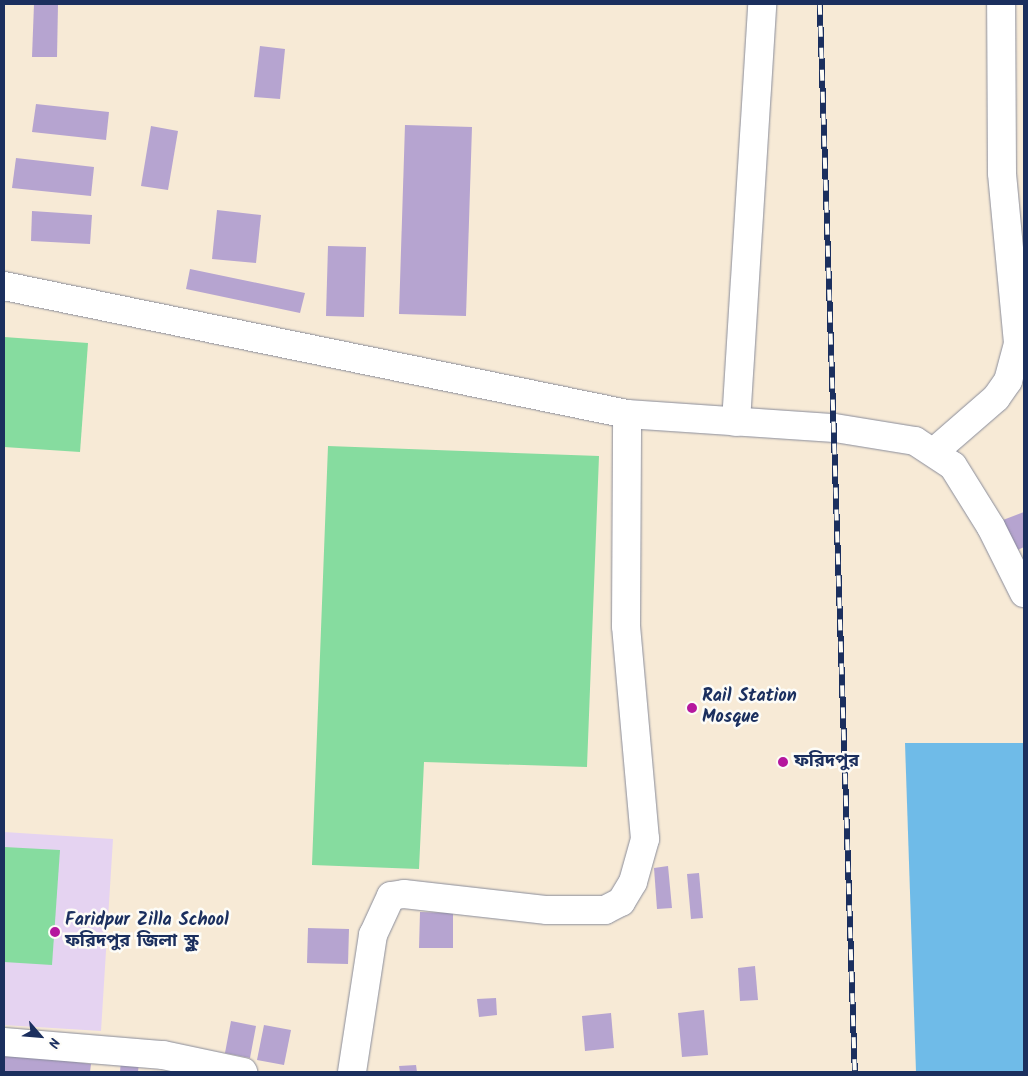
<!DOCTYPE html>
<html>
<head>
<meta charset="utf-8">
<style>
  body { margin:0 }
  #map { position:relative; width:1028px; height:1076px; overflow:hidden; background:#f7ead6; font-family:Kalam,"Noto Sans Bengali",sans-serif }
  div>[style] { position:absolute }
  .built>* { inset:0; background:#e5d3f1 }
  .green>* { inset:0; background:#86dc9f }
  .water>* { inset:0; background:#6fbbe8 }
  .building>* { inset:0; background:#b6a4d0 }
  .roads { filter:drop-shadow(0 0 1px #898c9a) drop-shadow(0 0 1px #898c9a) }
  .minor>* { height:28px; margin:-14px; padding:0 14px; transform-origin:14px; border-radius:14px; background:#fff }
  .rail>* { height:5.5px; margin-top:-2.75px; transform-origin:0; background:repeating-linear-gradient(90deg,#fdfcf7 0 11px,#1b2f5e 0 22px); box-sizing:border-box; border-block:1px solid #1b2f5e }
  .dots>* { width:14px; height:14px; translate:-50% -50%; box-sizing:border-box; border:2px solid #fdfcf7; border-radius:50% }
  span { translate:-50% -50%; white-space:nowrap; text-align:center; line-height:1.15; -webkit-text-stroke:5px #fdfcf7; paint-order:stroke }
  .poi-label { font-size:18px; color:#1b2f5e; font-weight:700 }
  .left { translate:0 -50%; text-align:left }
  .frame { position:absolute; inset:0; border:5px solid #1b2f5e; pointer-events:none }
  .north { position:absolute; left:15px; top:1011px; width:50px; height:50px; -webkit-text-stroke:4px #fdfcf7; paint-order:stroke; rotate:117deg; font-size:14px; font-weight:700; line-height:20px; text-align:center; color:#1b2f5e }
  .north::after { content:''; display:block; margin:auto; width:18px; height:22px; background:#1b2f5e; clip-path:polygon(50% 0,100% 100%,50% 72%,0 100%) }
</style>
</head>
<body>
<div id="map">
  <div class="built">
    <i style="clip-path:polygon(4px 832px,113px 839px,101px 1031px,4px 1025px)"></i>
  </div>
  <div class="green">
    <i style="clip-path:polygon(4px 337px,88px 343px,80px 452px,4px 447px)"></i>
    <i style="clip-path:polygon(328px 446px,599px 456px,587px 767px,424px 762px,419px 869px,312px 865px)"></i>
    <i style="clip-path:polygon(4px 847px,60px 850px,52px 965px,4px 962px)"></i>
  </div>
  <div class="water">
    <i style="clip-path:polygon(905px 743px,1024px 743px,1024px 1072px,916px 1072px)"></i>
  </div>
  <div class="building">
    <i style="clip-path:polygon(34px 4px,58px 4px,57px 57px,32px 57px)"></i>
    <i style="clip-path:polygon(260px 46px,285px 49px,280px 99px,254px 97px)"></i>
    <i style="clip-path:polygon(36px 104px,109px 112px,106px 140px,32px 132px)"></i>
    <i style="clip-path:polygon(405px 125px,472px 127px,466px 316px,399px 314px)"></i>
    <i style="clip-path:polygon(151px 126px,178px 131px,168px 190px,141px 186px)"></i>
    <i style="clip-path:polygon(16px 158px,94px 167px,91px 196px,12px 188px)"></i>
    <i style="clip-path:polygon(217px 210px,261px 215px,256px 263px,212px 259px)"></i>
    <i style="clip-path:polygon(32px 211px,92px 215px,90px 244px,31px 241px)"></i>
    <i style="clip-path:polygon(328px 246px,366px 247px,364px 317px,326px 316px)"></i>
    <i style="clip-path:polygon(190px 269px,305px 293px,300px 313px,186px 289px)"></i>
    <i style="clip-path:polygon(1024px 512px,1024px 547px,1011px 553px,1003px 520px)"></i>
    <i style="clip-path:polygon(668px 866px,672px 908px,657px 909px,654px 868px)"></i>
    <i style="clip-path:polygon(699px 873px,703px 918px,691px 919px,687px 874px)"></i>
    <i style="clip-path:polygon(420px 912px,453px 913px,453px 948px,419px 948px)"></i>
    <i style="clip-path:polygon(308px 928px,349px 929px,348px 964px,307px 963px)"></i>
    <i style="clip-path:polygon(755px 966px,758px 1000px,740px 1001px,738px 968px)"></i>
    <i style="clip-path:polygon(496px 998px,497px 1015px,479px 1017px,477px 999px)"></i>
    <i style="clip-path:polygon(704px 1010px,708px 1055px,682px 1057px,678px 1013px)"></i>
    <i style="clip-path:polygon(611px 1013px,614px 1048px,585px 1051px,582px 1016px)"></i>
    <i style="clip-path:polygon(231px 1021px,256px 1026px,250px 1058px,225px 1053px)"></i>
    <i style="clip-path:polygon(264px 1025px,291px 1030px,284px 1065px,257px 1060px)"></i>
    <i style="clip-path:polygon(4px 1053px,91px 1064px,90px 1072px,4px 1072px)"></i>
    <i style="clip-path:polygon(121px 1060px,139px 1062px,138px 1072px,120px 1072px)"></i>
    <i style="clip-path:polygon(416px 1065px,417px 1072px,400px 1072px,399px 1066px)"></i>
  </div>
  <div class="roads">
    <div class="minor">
      <i style="left:4px;top:286px;width:636px;rotate:11.61deg"></i>
      <i style="left:627px;top:414px;width:208px;rotate:3.9deg"></i>
      <i style="left:835px;top:428px;width:81px;rotate:9.2deg"></i>
      <i style="left:915px;top:441px;width:45px;rotate:33.3deg"></i>
      <i style="left:953px;top:466px;width:72px;rotate:58.1deg"></i>
      <i style="left:991px;top:527px;width:74px;rotate:63.4deg"></i>
      <i style="left:736px;top:422px;width:419px;rotate:-86.4deg"></i>
      <i style="left:935px;top:451px;width:81px;rotate:-41deg"></i>
      <i style="left:996px;top:398px;width:21px;rotate:-55deg"></i>
      <i style="left:1008px;top:381px;width:39px;rotate:-75deg"></i>
      <i style="left:1018px;top:343px;width:171px;rotate:-95.4deg"></i>
      <i style="left:1002px;top:173px;width:169px;rotate:-90.3deg"></i>
      <i style="left:4px;top:1042px;width:160px;rotate:4.7deg"></i>
      <i style="left:163px;top:1055px;width:82px;rotate:12deg"></i>
      <i style="left:352px;top:1072px;width:139px;rotate:-81.3deg"></i>
      <i style="left:373px;top:935px;width:43px;rotate:-65.2deg"></i>
      <i style="left:391px;top:896px;width:13px;rotate:-9deg"></i>
      <i style="left:404px;top:894px;width:144px;rotate:6.4deg"></i>
      <i style="left:547px;top:910px;width:58px"></i>
      <i style="left:605px;top:910px;width:18px;rotate:-27deg"></i>
      <i style="left:621px;top:902px;width:23px;rotate:-59deg"></i>
      <i style="left:633px;top:882px;width:45px;rotate:-74.4deg"></i>
      <i style="left:645px;top:839px;width:214px;rotate:-95.1deg"></i>
      <i style="left:626px;top:626px;width:212px;rotate:-89.7deg"></i>
    </div>
  </div>
  <div class="rail">
    <i style="left:820px;top:4px;width:1069px;rotate:88.12deg"></i>
  </div>
  <div class="dots">
    <i style="left:692px;top:708px;background:#b5179e"></i>
    <i style="left:783px;top:762px;background:#b5179e"></i>
    <i style="left:55px;top:932px;background:#b5179e"></i>
  </div>
  <div class="poi-label">
    <span class="left" style="left:702px;top:708px">Rail Station<br>Mosque</span>
    <span class="left" style="left:794px;top:762px">ফরিদপুর</span>
    <span class="left" style="left:65px;top:932px">Faridpur Zilla School<br>ফরিদপুর জিলা স্কুল</span>
  </div>
  <div class="frame"></div>
  <div class="north">N</div>
</div>
</body>
</html>
